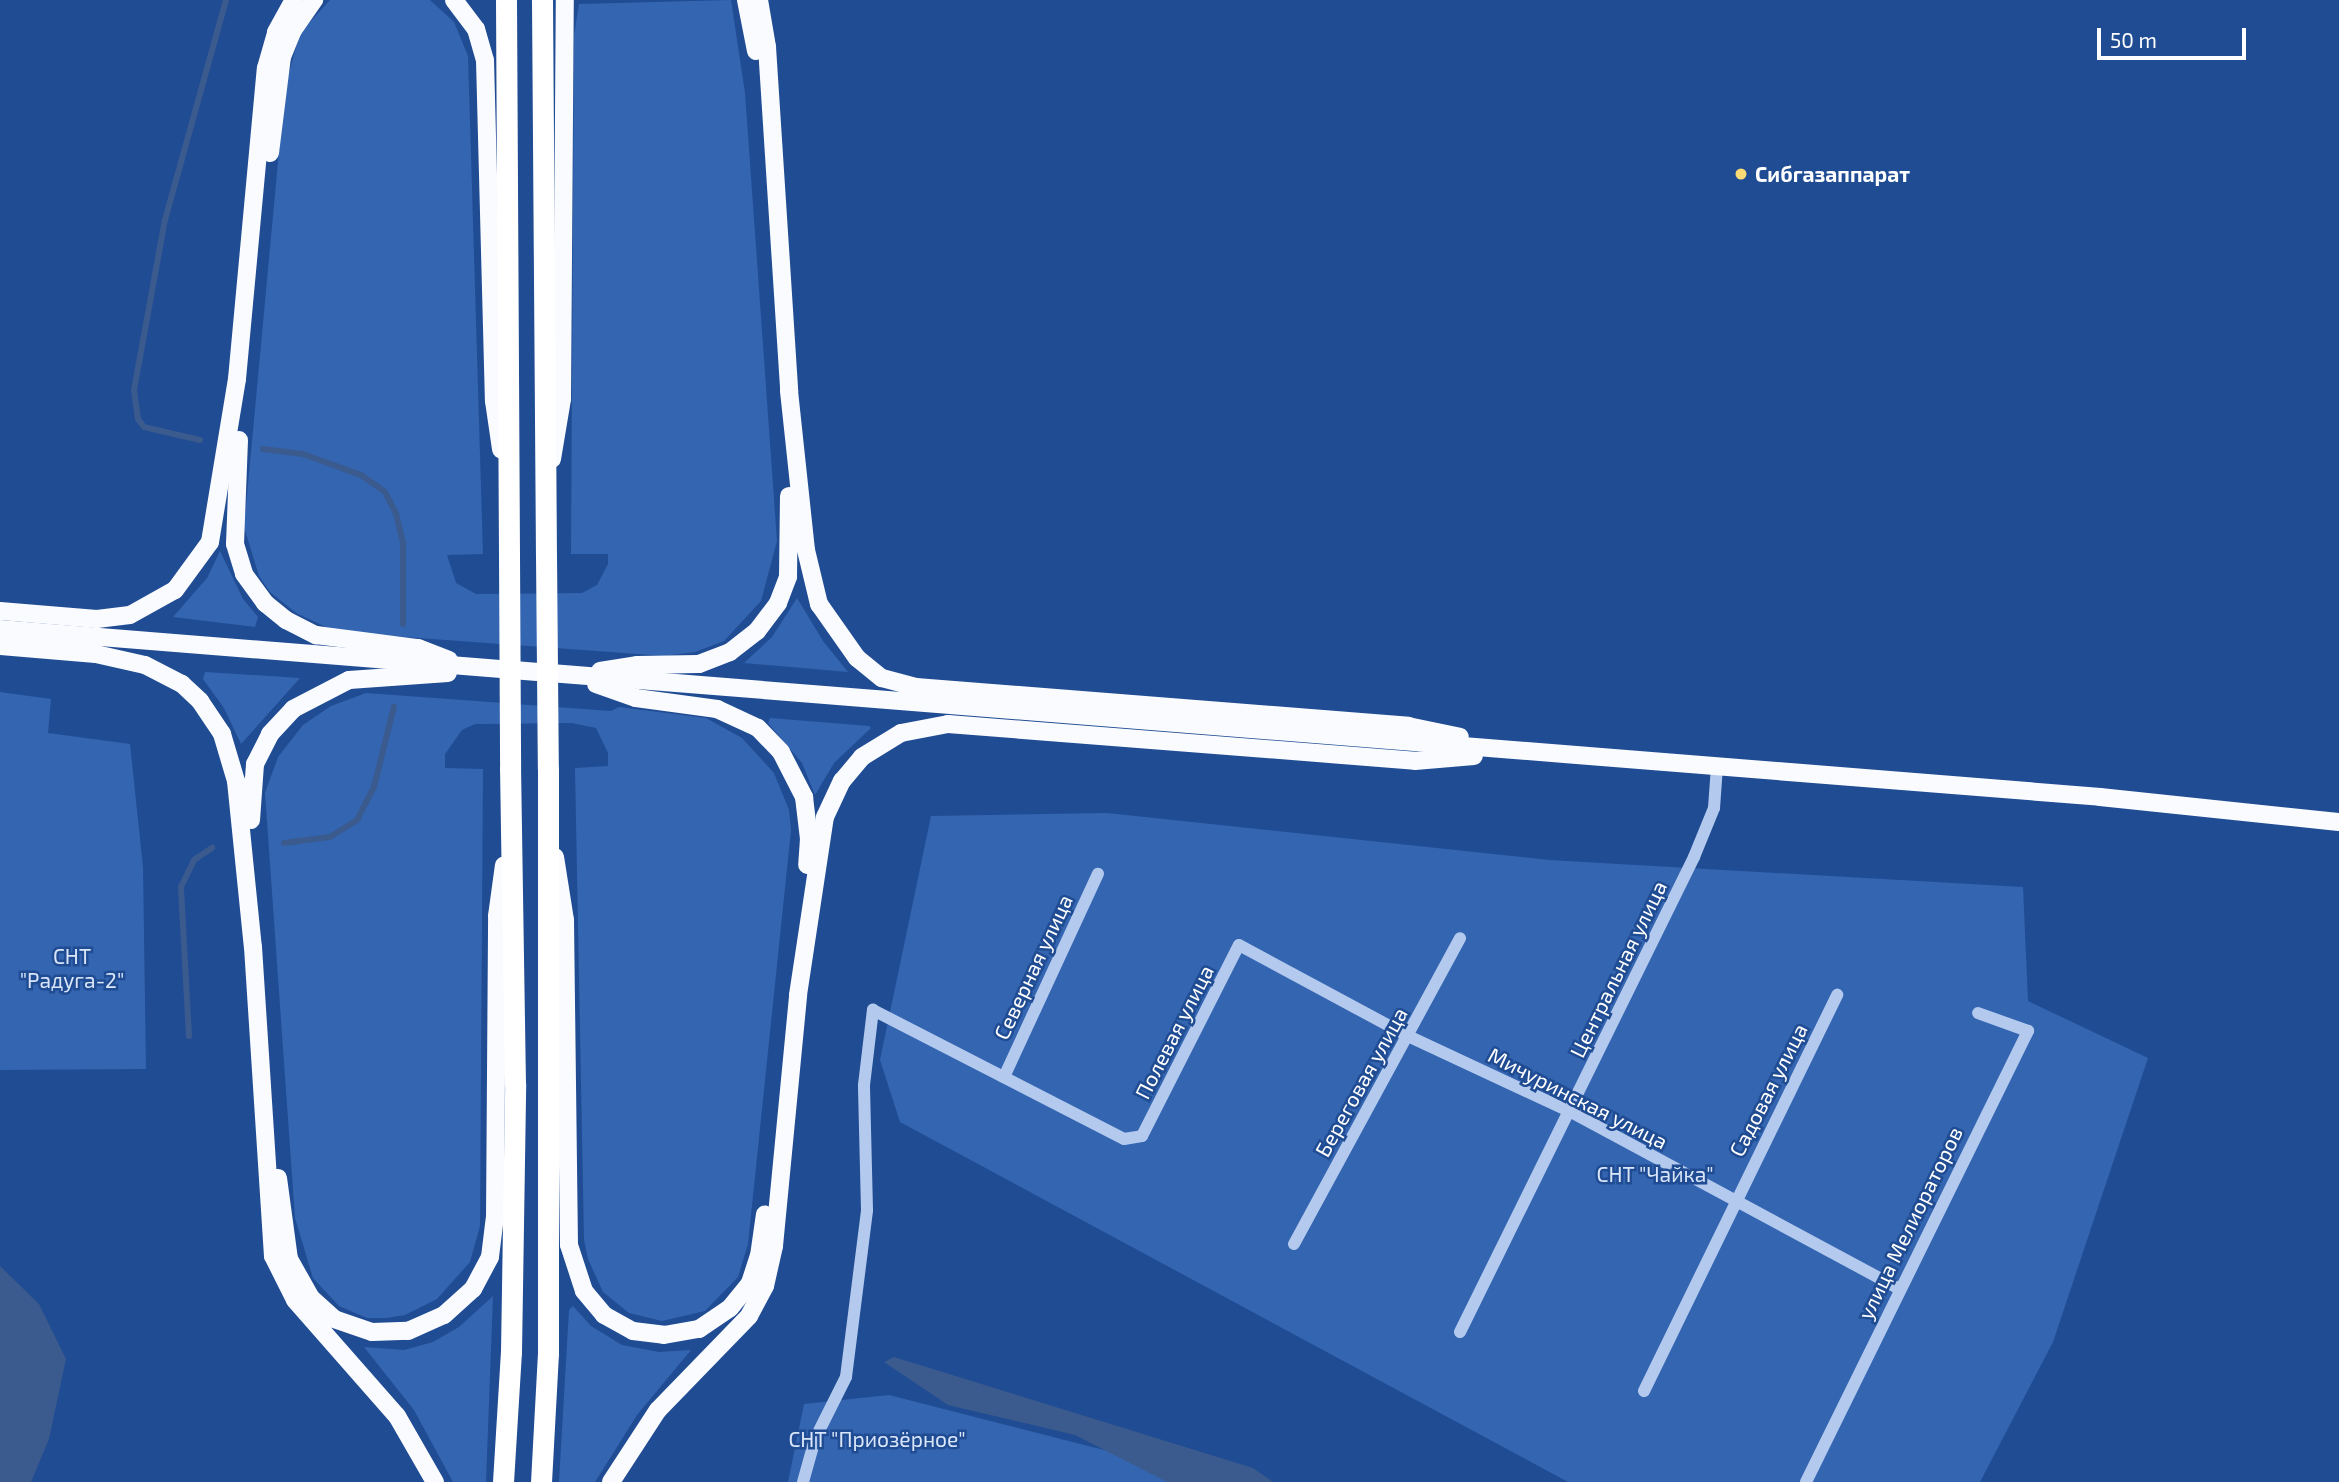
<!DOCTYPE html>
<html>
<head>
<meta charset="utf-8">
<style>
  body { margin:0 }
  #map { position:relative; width:2339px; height:1482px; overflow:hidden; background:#204c93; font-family:"Exo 2",sans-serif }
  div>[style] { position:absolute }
  .green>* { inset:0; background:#3465b1 }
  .water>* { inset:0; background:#3b5b8f }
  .stream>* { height:6px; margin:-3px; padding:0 3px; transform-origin:3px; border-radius:3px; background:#3b5b8f }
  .minor>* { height:12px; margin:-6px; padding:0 6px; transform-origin:6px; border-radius:6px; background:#b3caee }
  .major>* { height:18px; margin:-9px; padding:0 9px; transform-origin:9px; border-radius:9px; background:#fafbff }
  .highway>* { height:21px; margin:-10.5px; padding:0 10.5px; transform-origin:10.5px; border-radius:10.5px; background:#fff }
  .highway-bridge>* { height:21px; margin:-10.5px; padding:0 10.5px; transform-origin:10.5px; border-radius:10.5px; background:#fff }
  .dots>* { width:19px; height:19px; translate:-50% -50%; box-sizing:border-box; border:4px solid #204c93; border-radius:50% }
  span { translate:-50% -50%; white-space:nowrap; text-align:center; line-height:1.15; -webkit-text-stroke:5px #204c93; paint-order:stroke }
  .poi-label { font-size:21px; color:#fff; font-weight:700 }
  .left { translate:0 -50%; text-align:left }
  .park-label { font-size:21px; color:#d9e6fa }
  .street-label { font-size:21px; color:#fff }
  .scale { position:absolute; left:2097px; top:28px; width:149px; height:32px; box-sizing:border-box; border:4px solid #fff; border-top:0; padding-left:9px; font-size:21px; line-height:24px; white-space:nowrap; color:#fff; -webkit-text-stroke:5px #204c93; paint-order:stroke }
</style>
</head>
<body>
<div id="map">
  <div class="green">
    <i style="clip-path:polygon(330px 0,430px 0,454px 22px,468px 56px,483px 554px,447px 555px,456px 583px,476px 594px,582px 593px,597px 585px,608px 564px,608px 554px,571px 554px,574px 35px,579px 4px,731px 0,745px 93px,777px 541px,761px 601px,724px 641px,695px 652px,665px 656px,364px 634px,326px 627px,296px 613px,270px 592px,259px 576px,244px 527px,285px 87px,300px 33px)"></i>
    <i style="clip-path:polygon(220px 551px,243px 599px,258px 617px,255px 627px,173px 617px,207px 578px)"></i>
    <i style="clip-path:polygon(797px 598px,823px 641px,848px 672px,744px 663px,772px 637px)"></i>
    <i style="clip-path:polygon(205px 672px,300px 678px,241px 744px,224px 708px,203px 679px)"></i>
    <i style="clip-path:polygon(0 692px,51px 699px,48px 733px,130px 744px,143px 867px,146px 1069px,0 1070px)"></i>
    <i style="clip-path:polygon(366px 693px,611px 711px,619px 707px,706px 718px,742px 738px,774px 773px,789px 810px,791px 830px,748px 1244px,738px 1277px,705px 1311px,662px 1321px,629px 1313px,603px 1292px,588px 1259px,584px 1240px,575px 768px,608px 766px,608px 753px,596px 728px,572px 723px,475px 724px,462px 730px,445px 754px,445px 768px,483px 769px,480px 1226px,470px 1262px,437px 1299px,405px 1315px,387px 1318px,367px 1318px,339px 1306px,313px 1278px,295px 1218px,265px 793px,278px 757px,303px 725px,331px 706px)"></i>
    <i style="clip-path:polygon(770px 718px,869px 726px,871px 728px,834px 763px,815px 795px,802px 763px,768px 723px)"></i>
    <i style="clip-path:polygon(1107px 813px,1549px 860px,2023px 887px,2028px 1001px,2148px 1058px,2053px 1342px,1980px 1482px,1568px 1482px,900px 1122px,880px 1060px,931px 816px)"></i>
    <i style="clip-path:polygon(493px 1296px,486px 1482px,453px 1482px,414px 1410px,364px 1347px,404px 1350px,433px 1342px,459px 1327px)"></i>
    <i style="clip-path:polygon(573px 1306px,591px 1326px,622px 1345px,659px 1352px,691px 1350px,637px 1415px,595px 1482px,559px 1482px,569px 1310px)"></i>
    <i style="clip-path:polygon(889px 1395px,1229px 1482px,788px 1482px,804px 1404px)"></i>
  </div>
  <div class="water">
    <i style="clip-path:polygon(0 1266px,39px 1304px,66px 1359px,49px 1439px,31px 1482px,0 1482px)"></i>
    <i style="clip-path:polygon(894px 1357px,1253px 1468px,1273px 1482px,1167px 1482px,1075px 1435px,948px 1405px,884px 1362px)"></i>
  </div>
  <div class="stream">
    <i style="left:200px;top:440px;width:57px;rotate:-166.9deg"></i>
    <i style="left:144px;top:427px;width:10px;rotate:-127deg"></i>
    <i style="left:138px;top:419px;width:29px;rotate:-98deg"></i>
    <i style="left:134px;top:390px;width:173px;rotate:-79.7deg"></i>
    <i style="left:165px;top:220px;width:228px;rotate:-74.5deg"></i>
    <i style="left:263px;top:449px;width:40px;rotate:7.1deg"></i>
    <i style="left:303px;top:454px;width:62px;rotate:19.9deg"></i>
    <i style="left:361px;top:475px;width:29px;rotate:35deg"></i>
    <i style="left:385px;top:492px;width:25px;rotate:63deg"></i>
    <i style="left:396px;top:514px;width:30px;rotate:76deg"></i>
    <i style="left:403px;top:543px;width:81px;rotate:90deg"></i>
    <i style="left:284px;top:843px;width:46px;rotate:-7.4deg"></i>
    <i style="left:330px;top:837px;width:32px;rotate:-32deg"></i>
    <i style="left:357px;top:820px;width:37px;rotate:-63deg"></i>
    <i style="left:374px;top:787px;width:83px;rotate:-76.1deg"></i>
    <i style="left:189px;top:1036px;width:149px;rotate:-93.1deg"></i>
    <i style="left:181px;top:887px;width:30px;rotate:-64deg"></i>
    <i style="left:194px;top:860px;width:22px;rotate:-34deg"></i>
  </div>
  <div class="minor">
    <i style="left:1004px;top:1077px;width:224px;rotate:-65.2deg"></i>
    <i style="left:1294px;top:1244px;width:348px;rotate:-61.5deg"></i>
    <i style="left:1460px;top:1332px;width:530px;rotate:-63.77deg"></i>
    <i style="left:1694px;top:857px;width:53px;rotate:-67.8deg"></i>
    <i style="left:1714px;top:808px;width:42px;rotate:-85.9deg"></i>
    <i style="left:1644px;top:1391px;width:441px;rotate:-64deg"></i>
    <i style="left:803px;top:1482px;width:45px;rotate:-74.4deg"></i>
    <i style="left:815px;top:1439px;width:69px;rotate:-63.4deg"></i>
    <i style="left:846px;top:1377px;width:168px;rotate:-82.8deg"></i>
    <i style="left:867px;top:1210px;width:125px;rotate:-91.4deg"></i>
    <i style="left:864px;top:1085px;width:76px;rotate:-83.2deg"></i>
    <i style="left:873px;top:1010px;width:282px;rotate:27.2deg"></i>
    <i style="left:1124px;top:1139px;width:18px;rotate:-9deg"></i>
    <i style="left:1142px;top:1136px;width:214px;rotate:-63.1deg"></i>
    <i style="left:1239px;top:945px;width:192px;rotate:28.3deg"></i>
    <i style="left:1408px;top:1036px;width:180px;rotate:25deg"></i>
    <i style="left:1571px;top:1112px;width:371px;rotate:28.3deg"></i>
    <i style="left:1806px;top:1482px;width:503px;rotate:-63.79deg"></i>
    <i style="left:2028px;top:1031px;width:53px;rotate:-160.2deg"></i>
  </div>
  <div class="major">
    <i style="left:454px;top:0;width:36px;rotate:53deg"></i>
    <i style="left:476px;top:29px;width:32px;rotate:74deg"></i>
    <i style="left:485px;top:60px;width:341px;rotate:88.5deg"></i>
    <i style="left:494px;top:401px;width:49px;rotate:81.7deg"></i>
    <i style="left:746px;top:0;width:52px;rotate:78.9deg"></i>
    <i style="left:759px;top:0;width:48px;rotate:80.3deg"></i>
    <i style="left:767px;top:47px;width:345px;rotate:86.3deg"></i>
    <i style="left:789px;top:391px;width:160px;rotate:83.9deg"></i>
    <i style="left:806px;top:550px;width:56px;rotate:76.5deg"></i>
    <i style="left:819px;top:604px;width:66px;rotate:54.9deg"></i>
    <i style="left:857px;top:658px;width:32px;rotate:39deg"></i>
    <i style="left:882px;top:678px;width:35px;rotate:15deg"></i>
    <i style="left:916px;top:687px;width:494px;rotate:4.5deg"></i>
    <i style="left:1408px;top:726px;width:53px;rotate:11.9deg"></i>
    <i style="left:270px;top:153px;width:97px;rotate:-82.9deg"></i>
    <i style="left:282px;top:57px;width:29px;rotate:-68deg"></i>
    <i style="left:293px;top:30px;width:37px;rotate:-55deg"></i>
    <i style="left:239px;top:440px;width:104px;rotate:92.2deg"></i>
    <i style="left:235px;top:544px;width:31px;rotate:73deg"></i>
    <i style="left:244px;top:574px;width:36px;rotate:54deg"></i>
    <i style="left:265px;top:603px;width:27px;rotate:39deg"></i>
    <i style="left:286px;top:620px;width:34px;rotate:27deg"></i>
    <i style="left:316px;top:635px;width:103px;rotate:7.3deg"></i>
    <i style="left:418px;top:648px;width:33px;rotate:21deg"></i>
    <i style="left:552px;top:459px;width:61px;rotate:-80.5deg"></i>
    <i style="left:562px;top:399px;width:399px;rotate:-89.6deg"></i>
    <i style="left:0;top:611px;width:97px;rotate:4.7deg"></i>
    <i style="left:97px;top:619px;width:33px;rotate:-7deg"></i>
    <i style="left:130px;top:615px;width:51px;rotate:-29.1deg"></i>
    <i style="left:175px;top:590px;width:59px;rotate:-53.9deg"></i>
    <i style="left:210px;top:542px;width:165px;rotate:-80.6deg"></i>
    <i style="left:237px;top:379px;width:312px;rotate:-84.7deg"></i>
    <i style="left:266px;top:68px;width:37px;rotate:-74deg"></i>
    <i style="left:276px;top:32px;width:37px;rotate:-61deg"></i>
    <i style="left:0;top:629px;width:2107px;rotate:4.57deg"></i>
    <i style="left:2100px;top:797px;width:240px;rotate:6deg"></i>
    <i style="left:0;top:646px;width:96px;rotate:4.8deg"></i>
    <i style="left:96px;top:654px;width:50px;rotate:12.7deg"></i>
    <i style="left:145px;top:665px;width:42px;rotate:27.2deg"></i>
    <i style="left:182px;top:684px;width:25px;rotate:43deg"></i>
    <i style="left:200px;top:701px;width:40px;rotate:56deg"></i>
    <i style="left:222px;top:734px;width:49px;rotate:73.4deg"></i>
    <i style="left:236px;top:781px;width:167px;rotate:84.2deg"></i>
    <i style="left:253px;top:947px;width:310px;rotate:86.3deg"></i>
    <i style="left:273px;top:1256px;width:49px;rotate:63.4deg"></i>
    <i style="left:295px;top:1300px;width:154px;rotate:48.7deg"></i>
    <i style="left:397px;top:1416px;width:76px;rotate:60.1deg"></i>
    <i style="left:600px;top:671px;width:37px;rotate:-9deg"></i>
    <i style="left:637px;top:665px;width:62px;rotate:-0.9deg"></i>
    <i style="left:699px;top:664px;width:33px;rotate:-21deg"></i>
    <i style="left:730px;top:652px;width:34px;rotate:-38deg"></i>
    <i style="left:757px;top:631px;width:35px;rotate:-53deg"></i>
    <i style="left:778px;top:603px;width:28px;rotate:-69deg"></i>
    <i style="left:788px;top:577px;width:81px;rotate:-89.3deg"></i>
    <i style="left:596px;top:684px;width:42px;rotate:19.3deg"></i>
    <i style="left:636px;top:698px;width:82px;rotate:7.7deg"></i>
    <i style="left:717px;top:709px;width:45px;rotate:24.9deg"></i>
    <i style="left:758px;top:728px;width:33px;rotate:46deg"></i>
    <i style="left:781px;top:752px;width:51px;rotate:62.9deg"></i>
    <i style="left:804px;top:797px;width:42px;rotate:83.2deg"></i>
    <i style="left:809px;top:839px;width:26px;rotate:94deg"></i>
    <i style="left:251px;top:820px;width:56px;rotate:-85.9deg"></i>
    <i style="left:255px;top:764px;width:34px;rotate:-63deg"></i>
    <i style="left:270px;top:734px;width:34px;rotate:-47deg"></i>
    <i style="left:293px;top:709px;width:63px;rotate:-27.4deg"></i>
    <i style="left:349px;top:680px;width:99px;rotate:-4deg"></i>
    <i style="left:555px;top:857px;width:64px;rotate:81deg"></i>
    <i style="left:565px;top:920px;width:325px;rotate:89.3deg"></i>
    <i style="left:569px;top:1245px;width:48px;rotate:71.9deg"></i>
    <i style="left:584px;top:1291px;width:31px;rotate:50deg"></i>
    <i style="left:604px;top:1315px;width:33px;rotate:29deg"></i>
    <i style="left:633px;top:1331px;width:31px;rotate:7deg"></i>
    <i style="left:664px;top:1335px;width:36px;rotate:-10deg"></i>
    <i style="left:699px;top:1329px;width:37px;rotate:-34deg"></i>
    <i style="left:730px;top:1308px;width:32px;rotate:-51deg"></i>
    <i style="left:750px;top:1283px;width:28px;rotate:-72deg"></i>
    <i style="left:759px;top:1256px;width:42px;rotate:-81.9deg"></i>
    <i style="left:278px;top:1178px;width:82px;rotate:82.3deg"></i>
    <i style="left:289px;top:1259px;width:45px;rotate:60.6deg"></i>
    <i style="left:311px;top:1298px;width:31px;rotate:42deg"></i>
    <i style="left:334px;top:1319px;width:40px;rotate:18.9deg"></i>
    <i style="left:372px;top:1332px;width:36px;rotate:-2deg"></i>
    <i style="left:408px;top:1331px;width:39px;rotate:-24deg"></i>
    <i style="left:444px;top:1315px;width:39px;rotate:-42deg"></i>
    <i style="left:473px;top:1289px;width:36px;rotate:-62deg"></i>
    <i style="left:490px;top:1257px;width:39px;rotate:-83deg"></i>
    <i style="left:495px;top:1218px;width:302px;rotate:-89.6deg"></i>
    <i style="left:497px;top:916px;width:51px;rotate:-82.2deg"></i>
    <i style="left:611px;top:1482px;width:86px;rotate:-56.9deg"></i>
    <i style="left:658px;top:1410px;width:131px;rotate:-45.9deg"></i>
    <i style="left:749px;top:1316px;width:34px;rotate:-62deg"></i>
    <i style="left:765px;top:1286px;width:41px;rotate:-77.3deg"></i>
    <i style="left:774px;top:1246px;width:252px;rotate:-84.5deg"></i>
    <i style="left:798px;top:995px;width:180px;rotate:-81.4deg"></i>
    <i style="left:825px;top:817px;width:40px;rotate:-65deg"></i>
    <i style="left:842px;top:781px;width:31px;rotate:-50deg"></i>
    <i style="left:862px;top:757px;width:46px;rotate:-31.6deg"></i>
    <i style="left:901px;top:733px;width:48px;rotate:-10.8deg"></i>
    <i style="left:948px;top:724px;width:468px;rotate:4.5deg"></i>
    <i style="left:1415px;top:761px;width:59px;rotate:-4.8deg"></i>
  </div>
  <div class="highway">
    <i style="left:506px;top:0;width:555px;rotate:89.69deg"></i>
    <i style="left:542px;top:0;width:555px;rotate:89.59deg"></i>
    <i style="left:503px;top:1482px;width:130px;rotate:-86.5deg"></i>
    <i style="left:511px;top:1352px;width:268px;rotate:-89.1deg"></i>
    <i style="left:515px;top:1084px;width:315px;rotate:-90.9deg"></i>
    <i style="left:541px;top:1482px;width:128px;rotate:-86.9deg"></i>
    <i style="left:548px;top:1354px;width:585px;rotate:-90deg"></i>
  </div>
  <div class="highway-bridge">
    <i style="left:509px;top:555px;width:214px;rotate:89.7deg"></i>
    <i style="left:546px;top:555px;width:214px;rotate:89.5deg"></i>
  </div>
  <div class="dots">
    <i style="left:1741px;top:174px;background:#fadb74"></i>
  </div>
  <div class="poi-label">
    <span class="left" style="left:1755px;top:174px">Сибгазаппарат</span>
  </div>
  <div class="park-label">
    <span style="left:72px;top:968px">СНТ<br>"Радуга-2"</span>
    <span style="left:1655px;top:1174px">СНТ "Чайка"</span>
    <span style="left:877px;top:1439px">СНТ "Приозёрное"</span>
  </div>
  <div class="street-label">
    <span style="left:1033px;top:967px;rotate:-65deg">Северная улица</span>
    <span style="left:1618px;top:969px;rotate:-64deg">Центральная улица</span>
    <span style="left:1174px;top:1032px;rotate:-63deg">Полевая улица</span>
    <span style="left:1361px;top:1082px;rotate:-61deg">Береговая улица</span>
    <span style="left:1768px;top:1090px;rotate:-63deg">Садовая улица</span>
    <span style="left:1578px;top:1098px;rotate:27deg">Мичуринская улица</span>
    <span style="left:1910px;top:1223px;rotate:-64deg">улица Мелиораторов</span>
  </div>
  <div class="scale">50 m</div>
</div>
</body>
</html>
